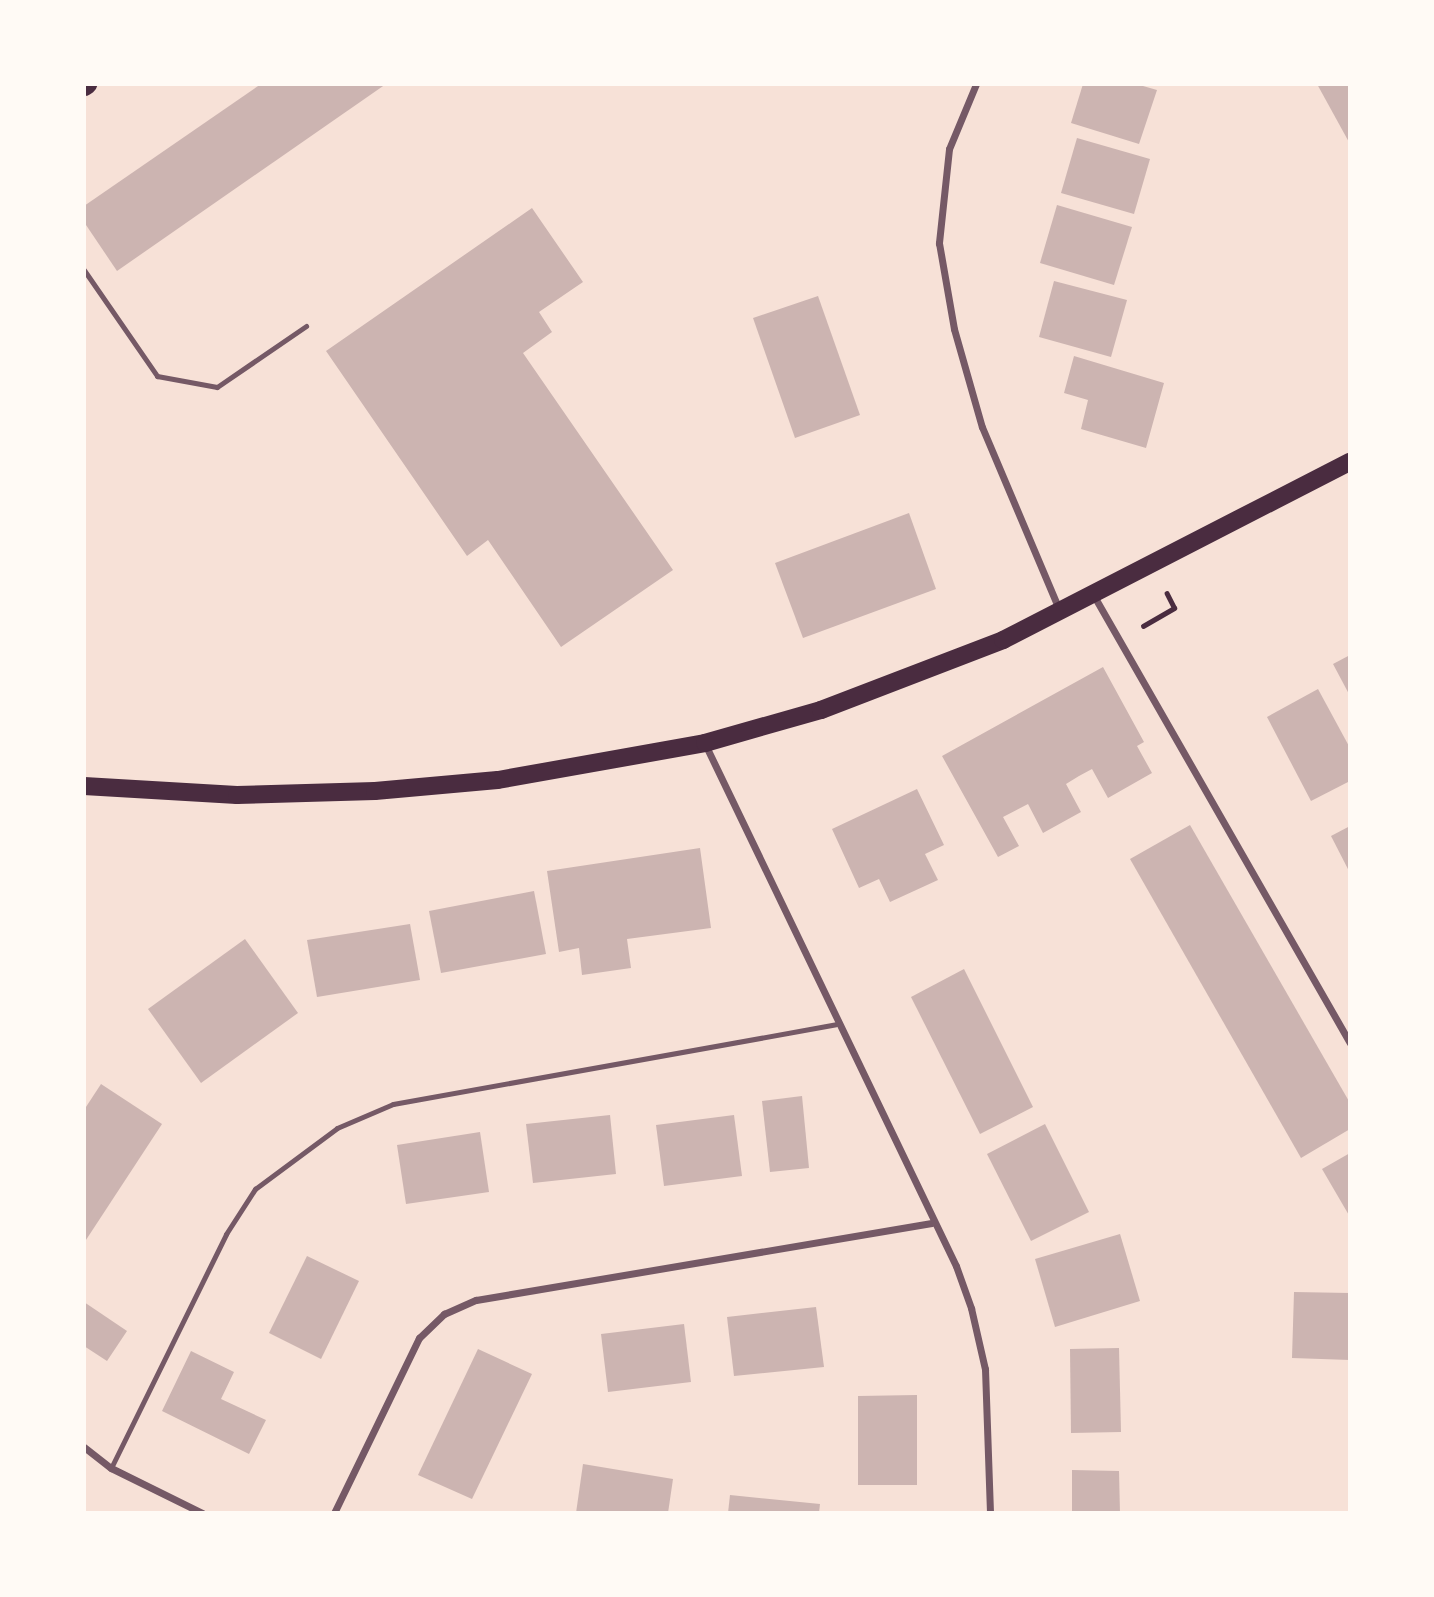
<!DOCTYPE html>
<html>
<head>
<meta charset="utf-8">
<style>
  body { margin:0 }
  #map { position:relative; width:1434px; height:1597px; overflow:hidden; background:#f7e1d7; font-family:Karla,sans-serif }
  div>[style] { position:absolute }
  .building>* { inset:0; background:#ccb4b1 }
  .path>* { height:4.5px; margin:-2.25px; padding:0 2.25px; transform-origin:2.25px; border-radius:2.25px; background:#4a2c40 }
  .service>* { height:5px; margin:-2.5px; padding:0 2.5px; transform-origin:2.5px; border-radius:2.5px; background:#755966 }
  .minor>* { height:7px; margin:-3.5px; padding:0 3.5px; transform-origin:3.5px; border-radius:3.5px; background:#755966 }
  .primary>* { height:18px; margin:-9px; padding:0 9px; transform-origin:9px; border-radius:9px; background:#4a2c40 }
  .trunk>* { height:19px; margin:-9.5px; padding:0 9.5px; transform-origin:9.5px; border-radius:9.5px; background:#4a2c40 }
  span { translate:-50% -50%; white-space:nowrap; text-align:center; line-height:1.15; -webkit-text-stroke:6px #fffaf5; paint-order:stroke }
  .frame { position:absolute; inset:0; border:86px solid #fffaf5; pointer-events:none }
</style>
</head>
<body>
<div id="map">
  <div class="building">
    <i style="clip-path:polygon(261px 84px,386px 84px,117px 271px,84px 222px,84px 206px)"></i>
    <i style="clip-path:polygon(1083px 84px,1136px 84px,1157px 90px,1139px 144px,1071px 123px)"></i>
    <i style="clip-path:polygon(1317px 84px,1350px 84px,1350px 144px)"></i>
    <i style="clip-path:polygon(1077px 138px,1150px 159px,1134px 214px,1061px 193px)"></i>
    <i style="clip-path:polygon(1057px 205px,1132px 227px,1114px 285px,1040px 263px)"></i>
    <i style="clip-path:polygon(532px 208px,583px 282px,539px 312px,552px 332px,523px 353px,673px 570px,561px 647px,488px 540px,467px 556px,326px 351px)"></i>
    <i style="clip-path:polygon(1054px 281px,1127px 300px,1111px 357px,1039px 337px)"></i>
    <i style="clip-path:polygon(818px 296px,860px 415px,795px 438px,753px 318px)"></i>
    <i style="clip-path:polygon(1074px 356px,1164px 383px,1146px 448px,1081px 429px,1088px 400px,1064px 393px)"></i>
    <i style="clip-path:polygon(909px 513px,936px 589px,803px 638px,775px 563px)"></i>
    <i style="clip-path:polygon(1350px 655px,1350px 696px,1333px 664px)"></i>
    <i style="clip-path:polygon(1103px 667px,1144px 742px,1137px 746px,1152px 773px,1108px 798px,1092px 769px,1079px 776px,1066px 784px,1081px 812px,1043px 833px,1028px 804px,1003px 817px,1019px 846px,998px 857px,942px 756px)"></i>
    <i style="clip-path:polygon(1318px 689px,1350px 748px,1350px 781px,1311px 801px,1267px 717px)"></i>
    <i style="clip-path:polygon(917px 789px,944px 845px,925px 854px,938px 880px,890px 902px,879px 879px,859px 888px,832px 829px)"></i>
    <i style="clip-path:polygon(1190px 825px,1350px 1103px,1350px 1129px,1301px 1158px,1130px 859px)"></i>
    <i style="clip-path:polygon(1350px 826px,1350px 873px,1331px 836px)"></i>
    <i style="clip-path:polygon(700px 848px,711px 928px,627px 939px,631px 968px,582px 975px,579px 948px,559px 952px,547px 871px)"></i>
    <i style="clip-path:polygon(534px 891px,546px 954px,441px 973px,429px 911px)"></i>
    <i style="clip-path:polygon(410px 924px,420px 980px,317px 997px,307px 940px)"></i>
    <i style="clip-path:polygon(245px 939px,298px 1013px,201px 1083px,148px 1009px)"></i>
    <i style="clip-path:polygon(964px 969px,1033px 1107px,980px 1134px,911px 997px)"></i>
    <i style="clip-path:polygon(101px 1084px,162px 1124px,84px 1243px,84px 1110px)"></i>
    <i style="clip-path:polygon(802px 1096px,809px 1168px,770px 1172px,762px 1101px)"></i>
    <i style="clip-path:polygon(610px 1115px,616px 1174px,533px 1183px,526px 1124px)"></i>
    <i style="clip-path:polygon(734px 1115px,742px 1176px,664px 1186px,656px 1125px)"></i>
    <i style="clip-path:polygon(1045px 1124px,1089px 1212px,1031px 1241px,987px 1154px)"></i>
    <i style="clip-path:polygon(480px 1132px,489px 1192px,406px 1204px,397px 1145px)"></i>
    <i style="clip-path:polygon(1350px 1153px,1350px 1217px,1322px 1169px)"></i>
    <i style="clip-path:polygon(1120px 1234px,1140px 1301px,1055px 1327px,1035px 1259px)"></i>
    <i style="clip-path:polygon(307px 1256px,359px 1281px,321px 1359px,269px 1333px)"></i>
    <i style="clip-path:polygon(1294px 1292px,1350px 1293px,1350px 1360px,1292px 1358px)"></i>
    <i style="clip-path:polygon(84px 1302px,127px 1331px,107px 1361px,84px 1346px)"></i>
    <i style="clip-path:polygon(816px 1307px,824px 1367px,734px 1376px,727px 1317px)"></i>
    <i style="clip-path:polygon(684px 1324px,691px 1382px,608px 1392px,601px 1334px)"></i>
    <i style="clip-path:polygon(1119px 1348px,1121px 1432px,1071px 1433px,1070px 1349px)"></i>
    <i style="clip-path:polygon(478px 1349px,532px 1374px,472px 1499px,418px 1475px)"></i>
    <i style="clip-path:polygon(191px 1351px,234px 1372px,221px 1399px,266px 1420px,249px 1454px,162px 1411px)"></i>
    <i style="clip-path:polygon(917px 1395px,917px 1485px,858px 1485px,858px 1396px)"></i>
    <i style="clip-path:polygon(583px 1464px,673px 1479px,668px 1513px,576px 1513px)"></i>
    <i style="clip-path:polygon(1072px 1470px,1119px 1471px,1120px 1513px,1072px 1513px)"></i>
    <i style="clip-path:polygon(730px 1495px,820px 1504px,819px 1513px,728px 1513px)"></i>
  </div>
  <div class="path">
    <i style="left:1143px;top:626px;width:36px;rotate:-30deg"></i>
    <i style="left:1174px;top:608px;width:16px;rotate:-117deg"></i>
  </div>
  <div class="service">
    <i style="left:84px;top:270px;width:129px;rotate:55.4deg"></i>
    <i style="left:157px;top:376px;width:61px;rotate:10.4deg"></i>
    <i style="left:217px;top:387px;width:108px;rotate:-34.4deg"></i>
    <i style="left:111px;top:1468px;width:261px;rotate:-63.8deg"></i>
    <i style="left:226px;top:1234px;width:54px;rotate:-57.2deg"></i>
    <i style="left:255px;top:1189px;width:102px;rotate:-36.6deg"></i>
    <i style="left:337px;top:1128px;width:61px;rotate:-23.2deg"></i>
    <i style="left:393px;top:1104px;width:450px;rotate:-10.2deg"></i>
  </div>
  <div class="minor">
    <i style="left:976px;top:84px;width:70px;rotate:112.6deg"></i>
    <i style="left:949px;top:149px;width:95px;rotate:96.1deg"></i>
    <i style="left:939px;top:243px;width:87px;rotate:80.1deg"></i>
    <i style="left:954px;top:329px;width:102px;rotate:74.1deg"></i>
    <i style="left:982px;top:427px;width:198px;rotate:67.1deg"></i>
    <i style="left:1094px;top:596px;width:515px;rotate:60.2deg"></i>
    <i style="left:705px;top:744px;width:579px;rotate:64.32deg"></i>
    <i style="left:956px;top:1266px;width:45px;rotate:70.3deg"></i>
    <i style="left:971px;top:1308px;width:63px;rotate:77.1deg"></i>
    <i style="left:985px;top:1369px;width:144px;rotate:88deg"></i>
    <i style="left:84px;top:1447px;width:34px;rotate:38deg"></i>
    <i style="left:111px;top:1468px;width:102px;rotate:26.3deg"></i>
    <i style="left:334px;top:1513px;width:195px;rotate:-64.1deg"></i>
    <i style="left:419px;top:1338px;width:35px;rotate:-44deg"></i>
    <i style="left:444px;top:1314px;width:35px;rotate:-24deg"></i>
    <i style="left:476px;top:1300px;width:462px;rotate:-9.6deg"></i>
  </div>
  <div class="primary">
    <i style="left:84px;top:786px;width:153px;rotate:3.4deg"></i>
    <i style="left:237px;top:795px;width:138px;rotate:-1.7deg"></i>
    <i style="left:375px;top:791px;width:123px;rotate:-5.1deg"></i>
    <i style="left:498px;top:780px;width:210px;rotate:-10.1deg"></i>
    <i style="left:705px;top:743px;width:121px;rotate:-15.9deg"></i>
    <i style="left:821px;top:710px;width:195px;rotate:-21deg"></i>
    <i style="left:1003px;top:640px;width:390px;rotate:-27.2deg"></i>
  </div>
  <div class="trunk">
    <i style="left:84px;top:86px;width:4px;rotate:-34deg"></i>
  </div>
  <div class="frame"></div>
</div>
</body>
</html>
